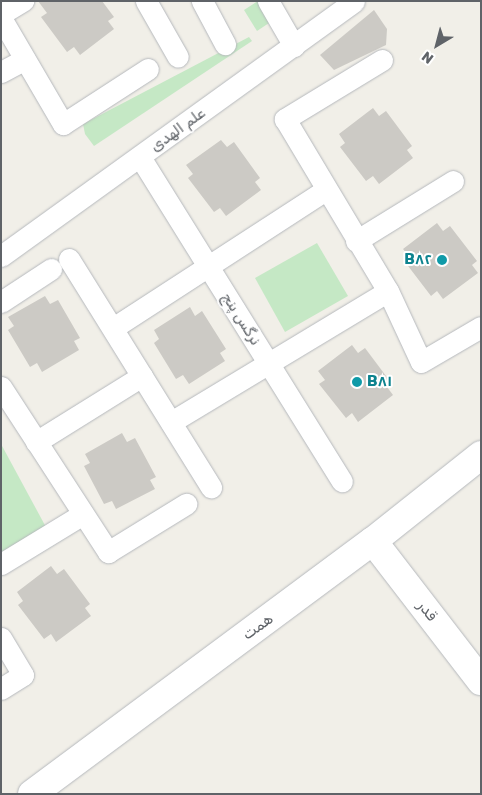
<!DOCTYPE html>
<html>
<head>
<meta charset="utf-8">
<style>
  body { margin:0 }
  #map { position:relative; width:482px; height:795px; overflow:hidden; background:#f1efe8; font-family:Rubik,"Noto Sans Arabic",sans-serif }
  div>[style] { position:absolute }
  .green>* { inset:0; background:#c5e8c5 }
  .building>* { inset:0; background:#cccac5 }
  .roads { filter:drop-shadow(0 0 1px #b5b8bc) drop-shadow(0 0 1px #b5b8bc) }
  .minor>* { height:21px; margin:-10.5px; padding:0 10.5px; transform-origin:10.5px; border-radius:10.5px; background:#fff }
  .tertiary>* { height:28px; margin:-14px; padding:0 14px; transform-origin:14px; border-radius:14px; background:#fff }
  .dots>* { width:14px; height:14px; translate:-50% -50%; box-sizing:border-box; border:2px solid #fff; border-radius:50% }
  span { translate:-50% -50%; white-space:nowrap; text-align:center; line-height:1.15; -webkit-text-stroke:4px #fff; paint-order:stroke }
  .street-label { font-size:15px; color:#5f6368 }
  .culture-label { font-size:15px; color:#0d838f; font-weight:700 }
  .right { translate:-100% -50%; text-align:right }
  .left { translate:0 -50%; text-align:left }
  .frame { position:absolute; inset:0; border:2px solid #5f6368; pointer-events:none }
  .north { position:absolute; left:412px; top:20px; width:50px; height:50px; -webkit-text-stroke:4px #fff; paint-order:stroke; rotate:217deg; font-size:14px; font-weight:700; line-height:20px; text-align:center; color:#5f6368 }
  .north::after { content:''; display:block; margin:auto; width:18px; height:22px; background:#5f6368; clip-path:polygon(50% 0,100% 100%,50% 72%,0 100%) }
</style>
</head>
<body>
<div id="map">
  <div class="green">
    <i style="clip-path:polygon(258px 1px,272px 21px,257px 31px,244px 10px)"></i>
    <i style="clip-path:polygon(249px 37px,252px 41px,94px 146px,85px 134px,83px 124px)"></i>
    <i style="clip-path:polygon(317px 243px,348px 296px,285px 332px,255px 278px)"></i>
    <i style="clip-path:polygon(1px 444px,47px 529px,1px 553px)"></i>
  </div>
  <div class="building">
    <i style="clip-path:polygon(38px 1px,102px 1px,114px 17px,108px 21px,114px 29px,80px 55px,74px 47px,67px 52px,41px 17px,47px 13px)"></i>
    <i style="clip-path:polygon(374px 10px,387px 29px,386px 45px,334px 70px,320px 55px)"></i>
    <i style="clip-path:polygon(373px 108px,379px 116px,386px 111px,412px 146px,407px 150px,413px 158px,379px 184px,373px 176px,366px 181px,340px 147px,345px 143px,339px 134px)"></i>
    <i style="clip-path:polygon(221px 140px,227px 147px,234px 142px,260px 178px,255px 182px,261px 190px,226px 216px,220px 208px,214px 212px,188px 178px,193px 174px,186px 165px)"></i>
    <i style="clip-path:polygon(437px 223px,443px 231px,450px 226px,477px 261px,472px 265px,478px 273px,443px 299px,437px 291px,431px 296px,405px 262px,410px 258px,403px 249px)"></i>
    <i style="clip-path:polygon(45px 296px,50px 304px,58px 300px,80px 338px,74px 341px,79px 350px,42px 372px,37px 363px,30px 367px,8px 330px,14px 326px,8px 317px)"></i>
    <i style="clip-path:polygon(190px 307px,195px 316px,202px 311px,226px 349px,220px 353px,225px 361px,189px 384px,183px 375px,176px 379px,154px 343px,159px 339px,154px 330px)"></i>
    <i style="clip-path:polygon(352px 345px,358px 353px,365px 348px,392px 384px,387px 387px,393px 395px,358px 422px,352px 413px,346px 418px,319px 384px,325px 380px,318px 371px)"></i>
    <i style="clip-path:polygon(122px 433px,127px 442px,135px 438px,156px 477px,150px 480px,155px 489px,116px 509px,112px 501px,104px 504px,84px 466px,90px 463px,85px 454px)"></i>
    <i style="clip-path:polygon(51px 566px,57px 574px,64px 569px,90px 604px,85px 608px,91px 616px,56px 642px,51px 634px,44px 639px,18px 605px,23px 601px,17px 592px)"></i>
  </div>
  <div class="roads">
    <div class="minor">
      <i style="left:146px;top:1px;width:64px;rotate:60.3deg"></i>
      <i style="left:202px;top:1px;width:49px;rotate:61.9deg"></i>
      <i style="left:268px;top:1px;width:52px;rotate:60deg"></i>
      <i style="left:1px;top:14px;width:26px;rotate:-31deg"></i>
      <i style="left:1px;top:18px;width:123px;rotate:59.7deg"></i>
      <i style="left:63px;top:124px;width:101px;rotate:-32.9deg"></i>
      <i style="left:382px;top:60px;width:114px;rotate:148.7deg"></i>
      <i style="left:285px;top:119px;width:200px;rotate:59.1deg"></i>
      <i style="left:388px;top:291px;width:78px;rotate:65.1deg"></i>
      <i style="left:421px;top:362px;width:69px;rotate:-30.3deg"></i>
      <i style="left:1px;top:72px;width:27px;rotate:-28deg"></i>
      <i style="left:140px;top:157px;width:382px;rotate:58.1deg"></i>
      <i style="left:356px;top:241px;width:114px;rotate:-31.7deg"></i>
      <i style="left:1px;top:256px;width:435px;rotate:-35.8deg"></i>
      <i style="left:69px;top:259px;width:269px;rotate:58.1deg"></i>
      <i style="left:1px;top:302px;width:60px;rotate:-33.4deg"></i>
      <i style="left:113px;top:328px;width:252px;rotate:-33deg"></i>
      <i style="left:1px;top:387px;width:197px;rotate:57deg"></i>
      <i style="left:108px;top:552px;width:92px;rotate:-31.6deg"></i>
      <i style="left:171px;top:422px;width:253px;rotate:-31.1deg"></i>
      <i style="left:36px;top:442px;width:125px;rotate:-31.9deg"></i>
      <i style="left:1px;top:564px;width:96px;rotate:-31.4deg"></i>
      <i style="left:1px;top:638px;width:43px;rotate:59.3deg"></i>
      <i style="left:23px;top:675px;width:26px;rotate:148deg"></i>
    </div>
    <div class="tertiary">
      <i style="left:373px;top:541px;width:177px;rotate:52.4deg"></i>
      <i style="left:32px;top:794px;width:425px;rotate:-36.6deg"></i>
      <i style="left:373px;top:541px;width:138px;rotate:-38.5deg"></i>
    </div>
  </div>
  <div class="dots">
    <i style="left:442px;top:260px;background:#0f9aa8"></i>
    <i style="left:357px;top:382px;background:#0f9aa8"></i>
  </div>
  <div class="street-label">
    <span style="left:178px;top:130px;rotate:-36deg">علم الهدی</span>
    <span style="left:241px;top:319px;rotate:58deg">نرگس پنج</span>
    <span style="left:427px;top:611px;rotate:52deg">قدر</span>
    <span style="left:258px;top:627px;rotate:-36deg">همت</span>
  </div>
  <div class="culture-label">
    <span class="right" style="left:432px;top:260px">B۸۲</span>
    <span class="left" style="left:367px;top:382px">B۸۱</span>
  </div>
  <div class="frame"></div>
  <div class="north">N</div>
</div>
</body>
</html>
